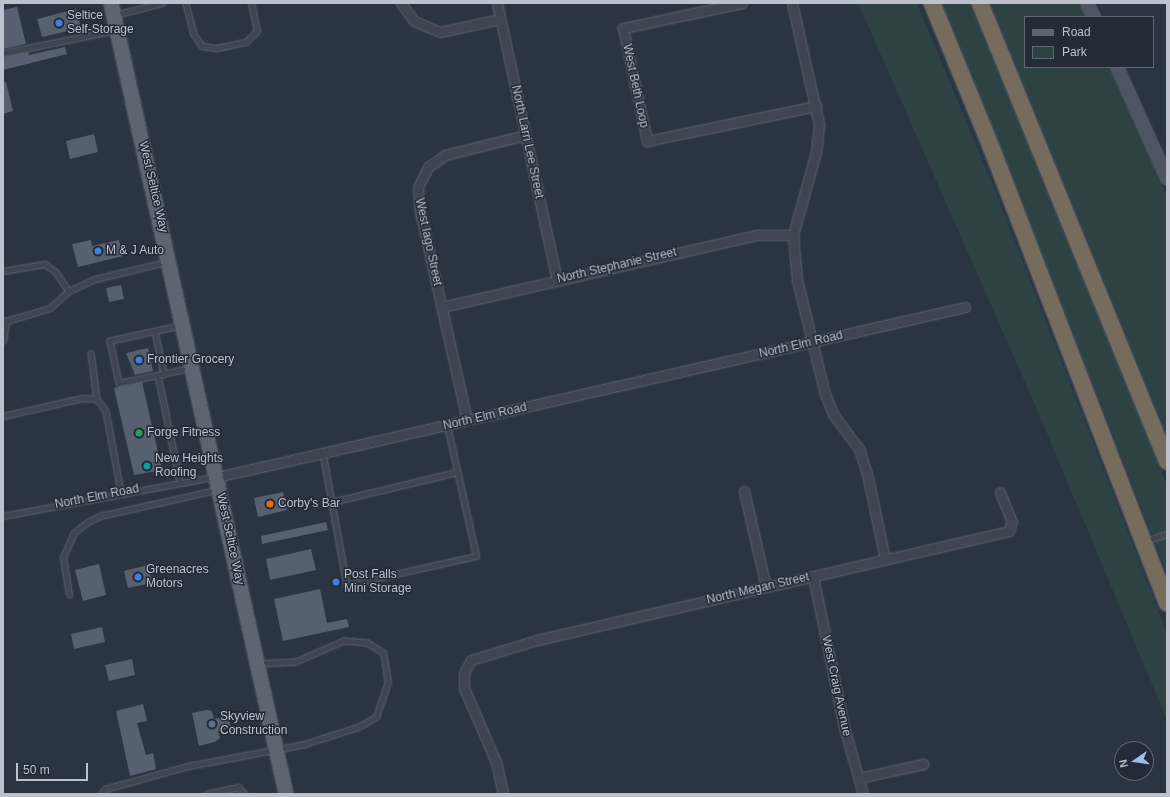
<!DOCTYPE html>
<html>
<head>
<meta charset="utf-8">
<style>
  body { margin:0 }
  #map { position:relative; width:1170px; height:797px; overflow:hidden; background:#2b3441; font-family:Arial,sans-serif }
  div>[style] { position:absolute }
  .green>* { inset:0; background:#2e4143 }
  .building>* { inset:0; background:#57606e }
  .roads { filter:drop-shadow(0 0 1px #5d646e) drop-shadow(0 0 1px #5d646e) }
  .lane>* { height:4.5px; margin:-2.25px; padding:0 2.25px; transform-origin:2.25px; border-radius:2.25px; background:#3f4651 }
  .street>* { height:9px; margin:-4.5px; padding:0 4.5px; transform-origin:4.5px; border-radius:4.5px; background:#3f4651 }
  .secondary>* { height:12px; margin:-6px; padding:0 6px; transform-origin:6px; border-radius:6px; background:#4d5563 }
  .primary>* { height:14px; margin:-7px; padding:0 7px; transform-origin:7px; border-radius:7px; background:#5d6571 }
  .highway>* { height:16px; margin:-8px; padding:0 8px; transform-origin:8px; border-radius:8px; background:#766c5d }
  .dots>* { width:11px; height:11px; translate:-50% -50%; box-sizing:border-box; border:2px solid #232b36; border-radius:50% }
  span { translate:-50% -50%; white-space:nowrap; text-align:center; line-height:1.15; -webkit-text-stroke:3px #232b36; paint-order:stroke }
  .poi-label { font-size:12px; color:#bcc2cb }
  .left { translate:0 -50%; text-align:left }
  .street-label { font-size:12px; color:#bcc2cb }
  .frame { position:absolute; inset:0; border:4px solid #bcc2cb; pointer-events:none }
  .legend { position:absolute; left:1024px; top:16px; width:130px; height:52px; box-sizing:border-box; background:#232b36; border:1px solid #606772; margin:0; padding:5px 7px; list-style:none; font-size:12px; color:#bcc2cb }
  .legend li { display:flex; align-items:center; gap:8px; height:20px }
  .legend b { width:20px; border:1px solid #606772 }
  .north { position:absolute; left:1114px; top:741px; width:40px; height:40px; box-sizing:border-box; background:#232b36; border:1px solid #606772; border-radius:50%; rotate:257deg; font-size:11px; font-weight:700; line-height:16px; text-align:center; color:#bcc2cb }
  .north::after { content:''; display:block; margin:auto; width:14px; height:18px; background:#9fbced; clip-path:polygon(50% 0,100% 100%,50% 72%,0 100%) }
  .scale { position:absolute; left:16px; top:763px; width:72px; height:18px; box-sizing:border-box; border:2px solid #bcc2cb; border-top:0; padding-left:5px; font-size:12px; line-height:14px; white-space:nowrap; color:#bcc2cb; -webkit-text-stroke:3px #232b36; paint-order:stroke }
</style>
</head>
<body>
<div id="map">
  <div class="green">
    <i style="clip-path:polygon(858px 3px,917px 3px,997px 195px,1167px 633px,1167px 720px,1038px 412px)"></i>
    <i style="clip-path:polygon(937px 3px,970px 3px,1144px 428px,1167px 486px,1167px 573px,1038px 244px)"></i>
    <i style="clip-path:polygon(990px 3px,1080px 3px,1087px 17px,1025px 17px,1025px 67px,1109px 67px,1167px 195px,1167px 435px)"></i>
  </div>
  <div class="building">
    <i style="clip-path:polygon(17px 7px,26px 44px,3px 49px,3px 10px)"></i>
    <i style="clip-path:polygon(76px 9px,81px 28px,42px 37px,37px 19px)"></i>
    <i style="clip-path:polygon(65px 47px,67px 54px,3px 70px,3px 57px,28px 52px,29px 55px)"></i>
    <i style="clip-path:polygon(3px 82px,6px 82px,13px 111px,3px 114px)"></i>
    <i style="clip-path:polygon(94px 134px,98px 152px,70px 159px,66px 141px)"></i>
    <i style="clip-path:polygon(91px 240px,92px 246px,119px 240px,123px 256px,78px 267px,72px 244px)"></i>
    <i style="clip-path:polygon(121px 285px,124px 299px,109px 302px,106px 288px)"></i>
    <i style="clip-path:polygon(148px 348px,153px 371px,135px 375px,126px 353px)"></i>
    <i style="clip-path:polygon(142px 382px,162px 470px,134px 475px,114px 388px)"></i>
    <i style="clip-path:polygon(283px 492px,287px 510px,258px 517px,254px 498px)"></i>
    <i style="clip-path:polygon(326px 522px,328px 530px,262px 544px,261px 536px)"></i>
    <i style="clip-path:polygon(311px 549px,316px 570px,270px 580px,266px 559px)"></i>
    <i style="clip-path:polygon(99px 564px,106px 595px,83px 601px,75px 570px)"></i>
    <i style="clip-path:polygon(148px 565px,152px 583px,128px 588px,124px 571px)"></i>
    <i style="clip-path:polygon(320px 589px,327px 623px,347px 619px,349px 627px,283px 641px,274px 599px)"></i>
    <i style="clip-path:polygon(102px 627px,105px 642px,74px 649px,71px 634px)"></i>
    <i style="clip-path:polygon(132px 659px,135px 675px,109px 681px,105px 665px)"></i>
    <i style="clip-path:polygon(143px 704px,147px 721px,137px 723px,146px 755px,153px 753px,156px 769px,130px 776px,116px 711px)"></i>
    <i style="clip-path:polygon(207px 710px,212px 711px,214px 719px,228px 716px,231px 728px,218px 731px,220px 738px,215px 742px,199px 746px,192px 713px)"></i>
  </div>
  <div class="roads">
    <div class="lane">
      <i style="left:186px;top:3px;width:32px;rotate:76deg"></i>
      <i style="left:194px;top:34px;width:14px;rotate:56deg"></i>
      <i style="left:202px;top:46px;width:15px;rotate:8deg"></i>
      <i style="left:217px;top:48px;width:30px;rotate:-12deg"></i>
      <i style="left:246px;top:42px;width:16px;rotate:-45deg"></i>
      <i style="left:257px;top:31px;width:29px;rotate:-102deg"></i>
      <i style="left:115px;top:15px;width:49px;rotate:-14.3deg"></i>
      <i style="left:3px;top:53px;width:115px;rotate:-11.5deg"></i>
      <i style="left:3px;top:271px;width:43px;rotate:-9.5deg"></i>
      <i style="left:45px;top:264px;width:14px;rotate:36deg"></i>
      <i style="left:56px;top:272px;width:23px;rotate:56deg"></i>
      <i style="left:3px;top:322px;width:49px;rotate:-16.6deg"></i>
      <i style="left:50px;top:308px;width:25px;rotate:-42deg"></i>
      <i style="left:69px;top:291px;width:29px;rotate:-25deg"></i>
      <i style="left:95px;top:279px;width:73px;rotate:-13.5deg"></i>
      <i style="left:180px;top:326px;width:72px;rotate:167.9deg"></i>
      <i style="left:110px;top:341px;width:43px;rotate:77.9deg"></i>
      <i style="left:119px;top:383px;width:73px;rotate:-11.9deg"></i>
      <i style="left:155px;top:331px;width:44px;rotate:78.2deg"></i>
      <i style="left:3px;top:341px;width:20px;rotate:-81deg"></i>
      <i style="left:91px;top:353px;width:46px;rotate:82.6deg"></i>
      <i style="left:158px;top:375px;width:109px;rotate:78.4deg"></i>
      <i style="left:3px;top:416px;width:81px;rotate:-12.8deg"></i>
      <i style="left:82px;top:398px;width:15px;rotate:4deg"></i>
      <i style="left:97px;top:399px;width:15px;rotate:53deg"></i>
      <i style="left:106px;top:411px;width:82px;rotate:79.5deg"></i>
      <i style="left:323px;top:453px;width:134px;rotate:79.7deg"></i>
      <i style="left:347px;top:585px;width:132px;rotate:-12.7deg"></i>
      <i style="left:476px;top:556px;width:134px;rotate:-102.5deg"></i>
      <i style="left:332px;top:502px;width:129px;rotate:-13.5deg"></i>
      <i style="left:3px;top:516px;width:214px;rotate:-10.5deg"></i>
      <i style="left:1145px;top:541px;width:23px;rotate:-18deg"></i>
      <i style="left:69px;top:595px;width:37px;rotate:-99deg"></i>
      <i style="left:63px;top:558px;width:26px;rotate:-67deg"></i>
      <i style="left:73px;top:534px;width:17px;rotate:-40deg"></i>
      <i style="left:86px;top:523px;width:16px;rotate:-27deg"></i>
      <i style="left:100px;top:516px;width:119px;rotate:-12.6deg"></i>
      <i style="left:101px;top:794px;width:6px;rotate:-51deg"></i>
      <i style="left:105px;top:789px;width:86px;rotate:-15.5deg"></i>
      <i style="left:188px;top:766px;width:119px;rotate:-10.6deg"></i>
      <i style="left:305px;top:744px;width:56px;rotate:-17.8deg"></i>
      <i style="left:358px;top:727px;width:21px;rotate:-29deg"></i>
      <i style="left:376px;top:717px;width:36px;rotate:-71deg"></i>
      <i style="left:388px;top:683px;width:30px;rotate:-99deg"></i>
      <i style="left:383px;top:653px;width:19px;rotate:-148deg"></i>
      <i style="left:367px;top:643px;width:23px;rotate:-175deg"></i>
      <i style="left:344px;top:641px;width:52px;rotate:156.4deg"></i>
      <i style="left:296px;top:662px;width:37px;rotate:177deg"></i>
      <i style="left:206px;top:794px;width:33px;rotate:-12deg"></i>
      <i style="left:238px;top:787px;width:10px;rotate:45deg"></i>
    </div>
    <div class="street">
      <i style="left:401px;top:3px;width:22px;rotate:54deg"></i>
      <i style="left:414px;top:21px;width:28px;rotate:23deg"></i>
      <i style="left:440px;top:32px;width:61px;rotate:-12.2deg"></i>
      <i style="left:497px;top:3px;width:284px;rotate:77.8deg"></i>
      <i style="left:742px;top:3px;width:122px;rotate:168.1deg"></i>
      <i style="left:623px;top:28px;width:116px;rotate:78deg"></i>
      <i style="left:647px;top:141px;width:173px;rotate:-11.7deg"></i>
      <i style="left:792px;top:3px;width:124px;rotate:77.4deg"></i>
      <i style="left:819px;top:124px;width:28px;rotate:96deg"></i>
      <i style="left:816px;top:152px;width:86px;rotate:105.5deg"></i>
      <i style="left:793px;top:235px;width:45px;rotate:84.9deg"></i>
      <i style="left:797px;top:280px;width:117px;rotate:76.2deg"></i>
      <i style="left:825px;top:394px;width:22px;rotate:68deg"></i>
      <i style="left:833px;top:414px;width:44px;rotate:53.4deg"></i>
      <i style="left:859px;top:449px;width:25px;rotate:72deg"></i>
      <i style="left:867px;top:473px;width:88px;rotate:78.2deg"></i>
      <i style="left:442px;top:307px;width:322px;rotate:-12.9deg"></i>
      <i style="left:756px;top:235px;width:37px"></i>
      <i style="left:467px;top:420px;width:213px;rotate:-102.7deg"></i>
      <i style="left:420px;top:212px;width:25px;rotate:-95deg"></i>
      <i style="left:418px;top:187px;width:22px;rotate:-63deg"></i>
      <i style="left:428px;top:167px;width:21px;rotate:-35deg"></i>
      <i style="left:445px;top:155px;width:82px;rotate:-14deg"></i>
      <i style="left:217px;top:477px;width:767px;rotate:-12.8deg"></i>
      <i style="left:744px;top:491px;width:98px;rotate:77.1deg"></i>
      <i style="left:813px;top:576px;width:154px;rotate:78.4deg"></i>
      <i style="left:844px;top:727px;width:70px;rotate:74.2deg"></i>
      <i style="left:859px;top:778px;width:66px;rotate:-12.3deg"></i>
      <i style="left:503px;top:794px;width:33px;rotate:-102deg"></i>
      <i style="left:496px;top:762px;width:81px;rotate:-113.4deg"></i>
      <i style="left:464px;top:688px;width:15px;rotate:-90deg"></i>
      <i style="left:464px;top:673px;width:15px;rotate:-62deg"></i>
      <i style="left:471px;top:660px;width:69px;rotate:-16.9deg"></i>
      <i style="left:537px;top:640px;width:484px;rotate:-13deg"></i>
      <i style="left:1009px;top:531px;width:9px;rotate:-72deg"></i>
      <i style="left:1012px;top:522px;width:32px;rotate:-112deg"></i>
    </div>
    <div class="secondary">
      <i style="left:1087px;top:3px;width:16px;rotate:63deg"></i>
      <i style="left:1117px;top:67px;width:122px;rotate:65.8deg"></i>
    </div>
    <div class="primary">
      <i style="left:111px;top:3px;width:810px;rotate:77.52deg"></i>
    </div>
    <div class="highway">
      <i style="left:932px;top:3px;width:156px;rotate:67.7deg"></i>
      <i style="left:991px;top:147px;width:489px;rotate:68.9deg"></i>
      <i style="left:980px;top:3px;width:495px;rotate:67.8deg"></i>
    </div>
  </div>
  <div class="dots">
    <i style="left:59px;top:23px;background:#3f7fe0"></i>
    <i style="left:98px;top:251px;background:#3f7fe0"></i>
    <i style="left:139px;top:360px;background:#3f7fe0"></i>
    <i style="left:139px;top:433px;background:#2e9e5b"></i>
    <i style="left:147px;top:466px;background:#0f9aa8"></i>
    <i style="left:270px;top:504px;background:#e8710a"></i>
    <i style="left:138px;top:577px;background:#3f7fe0"></i>
    <i style="left:336px;top:582px;background:#3f7fe0"></i>
    <i style="left:212px;top:724px;background:#5c6f8a"></i>
  </div>
  <div class="poi-label">
    <span class="left" style="left:67px;top:23px">Seltice<br>Self-Storage</span>
    <span class="left" style="left:106px;top:251px">M &amp; J Auto</span>
    <span class="left" style="left:147px;top:360px">Frontier Grocery</span>
    <span class="left" style="left:147px;top:433px">Forge Fitness</span>
    <span class="left" style="left:155px;top:466px">New Heights<br>Roofing</span>
    <span class="left" style="left:278px;top:504px">Corby's Bar</span>
    <span class="left" style="left:146px;top:577px">Greenacres<br>Motors</span>
    <span class="left" style="left:344px;top:582px">Post Falls<br>Mini Storage</span>
    <span class="left" style="left:220px;top:724px">Skyview<br>Construction</span>
  </div>
  <div class="street-label">
    <span style="left:635px;top:86px;rotate:78deg">West Beth Loop</span>
    <span style="left:527px;top:142px;rotate:78deg">North Larri Lee Street</span>
    <span style="left:153px;top:187px;rotate:77deg">West Seltice Way</span>
    <span style="left:428px;top:242px;rotate:78deg">West Iago Street</span>
    <span style="left:617px;top:266px;rotate:-13deg">North Stephanie Street</span>
    <span style="left:801px;top:345px;rotate:-13deg">North Elm Road</span>
    <span style="left:485px;top:417px;rotate:-13deg">North Elm Road</span>
    <span style="left:97px;top:497px;rotate:-11deg">North Elm Road</span>
    <span style="left:230px;top:539px;rotate:78deg">West Seltice Way</span>
    <span style="left:758px;top:589px;rotate:-13deg">North Megan Street</span>
    <span style="left:836px;top:686px;rotate:78deg">West Craig Avenue</span>
  </div>
  <div class="frame"></div>
  <ul class="legend">
  <li><b style="height:5px;background:#5d6571"></b>Road</li>
  <li><b style="height:11px;background:#2e4143"></b>Park</li>
  </ul>
  <div class="north">N</div>
  <div class="scale">50 m</div>
</div>
</body>
</html>
